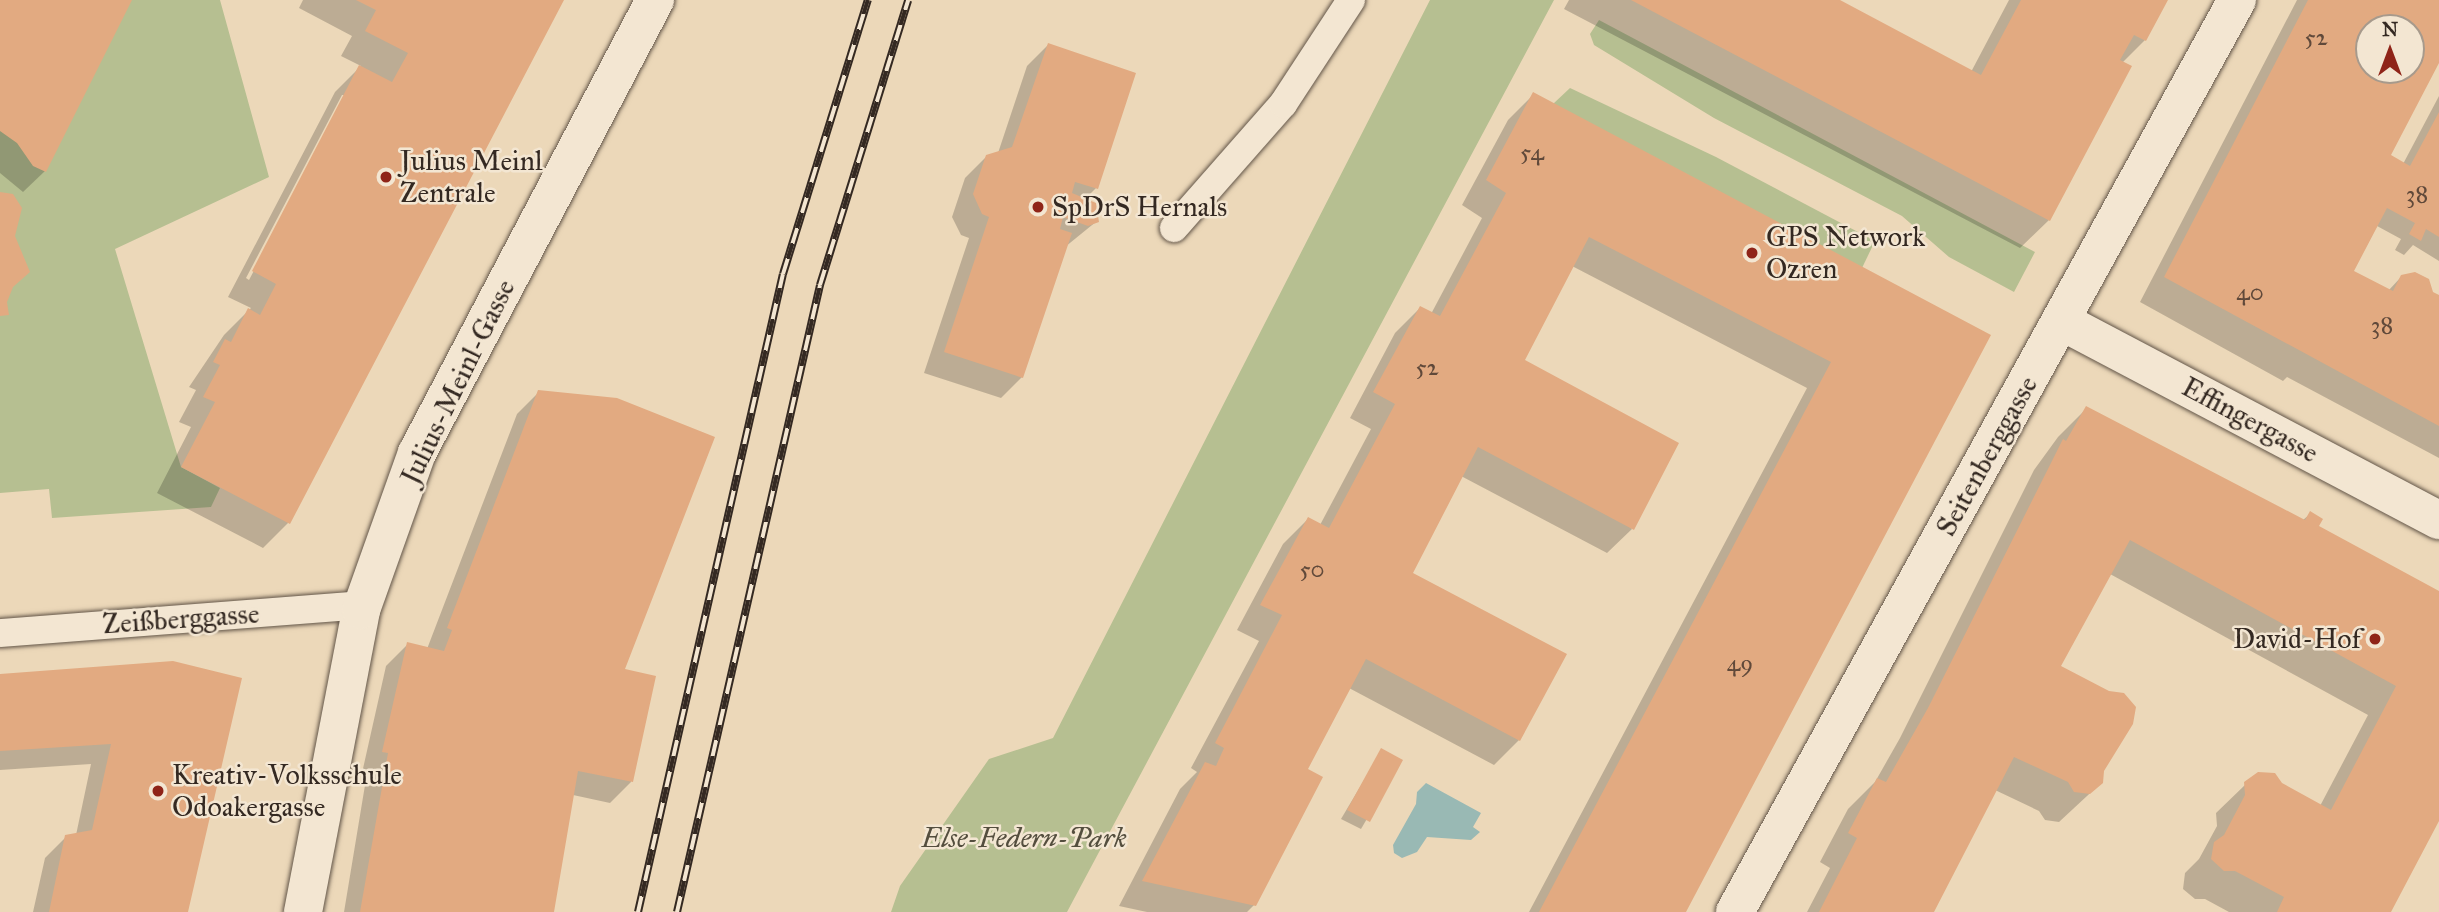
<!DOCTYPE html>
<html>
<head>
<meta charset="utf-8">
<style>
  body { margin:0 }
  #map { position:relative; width:2439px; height:912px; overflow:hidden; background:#ecd8b9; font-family:"IM FELL Great Primer",serif }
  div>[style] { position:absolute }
  .green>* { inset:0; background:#b6bf91 }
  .water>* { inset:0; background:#99b9b4 }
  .shadow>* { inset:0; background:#0003 }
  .building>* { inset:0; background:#e2aa81 }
  .roads { filter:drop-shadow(0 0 2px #625548) drop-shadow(0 0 2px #625548) }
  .service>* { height:28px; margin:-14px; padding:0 14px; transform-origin:14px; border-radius:14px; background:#f3e6d2 }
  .minor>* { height:38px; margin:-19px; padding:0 19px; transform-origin:19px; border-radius:19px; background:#f3e6d2 }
  .rail>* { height:8px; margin-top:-4px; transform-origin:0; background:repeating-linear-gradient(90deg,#f3e6d2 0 16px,#342922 0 32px); box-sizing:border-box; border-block:2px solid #342922 }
  .dots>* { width:19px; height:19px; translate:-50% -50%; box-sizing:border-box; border:4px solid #f3e6d2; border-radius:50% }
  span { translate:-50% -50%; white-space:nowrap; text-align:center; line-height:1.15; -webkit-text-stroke:5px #f3e6d2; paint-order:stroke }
  .number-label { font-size:24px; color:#60493a }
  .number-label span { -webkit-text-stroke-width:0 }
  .poi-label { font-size:28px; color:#342922 }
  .left { translate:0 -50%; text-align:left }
  .right { translate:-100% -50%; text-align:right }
  .street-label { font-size:28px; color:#342922 }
  .park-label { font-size:28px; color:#544e3e; font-style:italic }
  .north { position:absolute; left:2355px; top:14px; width:70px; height:70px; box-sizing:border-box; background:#f3e6d2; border:2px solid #a79a8c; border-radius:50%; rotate:0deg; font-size:19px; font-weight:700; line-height:28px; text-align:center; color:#342922 }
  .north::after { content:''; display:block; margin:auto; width:24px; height:32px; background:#8f2418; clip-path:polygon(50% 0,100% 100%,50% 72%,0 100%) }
</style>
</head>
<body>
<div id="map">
  <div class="green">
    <i style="clip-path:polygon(0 0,220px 0,269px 177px,115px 249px,181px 467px,220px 488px,211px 507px,52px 518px,49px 489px,0 493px)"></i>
    <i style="clip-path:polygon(1430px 0,1554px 0,1067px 912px,891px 912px,900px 886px,989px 759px,1053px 738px)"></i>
    <i style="clip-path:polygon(1599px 20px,2035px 252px,2014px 292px,1949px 257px,1902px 216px,1714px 118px,1594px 45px,1590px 34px)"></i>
    <i style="clip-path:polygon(1570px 88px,1716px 157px,1875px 241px,1862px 268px,1553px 104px)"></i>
  </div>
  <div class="water">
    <i style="clip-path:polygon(1426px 783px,1481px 813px,1473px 827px,1480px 832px,1471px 840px,1427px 837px,1417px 852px,1402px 858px,1394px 853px,1393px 845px,1416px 804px,1417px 792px)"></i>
  </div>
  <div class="shadow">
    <i style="clip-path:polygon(0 0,130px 0,45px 171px,23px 192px,0 173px)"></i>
    <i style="clip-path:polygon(evenodd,303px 0,562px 0,288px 523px,263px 548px,157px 493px,191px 427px,179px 422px,196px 390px,189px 387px,224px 335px,251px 308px,228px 297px,335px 92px,361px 66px,341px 56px,352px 36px,299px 8px,303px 0,342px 95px,346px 95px,249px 280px,246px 278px,342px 95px)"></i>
    <i style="clip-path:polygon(1569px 0,1836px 0,1971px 72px,2009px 0,2166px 0,2145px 40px,2122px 63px,2049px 220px,2020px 248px,1564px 9px)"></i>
    <i style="clip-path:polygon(evenodd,2297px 0,2439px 0,2439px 59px,2389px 155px,2403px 164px,2439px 96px,2439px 261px,2413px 245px,2404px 255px,2395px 250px,2401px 239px,2377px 226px,2352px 273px,2388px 291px,2402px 276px,2439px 297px,2439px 458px,2287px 377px,2283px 381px,2140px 302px,2297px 0,2369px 28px,2411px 28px,2411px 70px,2369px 70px,2369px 28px)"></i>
    <i style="clip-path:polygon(1048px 45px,1096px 188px,1084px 200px,1097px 221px,1065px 247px,1022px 377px,1001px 398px,924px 373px,969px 238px,961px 235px,952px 217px,965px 178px,987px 156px,998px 153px,1027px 66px)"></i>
    <i style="clip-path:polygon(1533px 95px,1989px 336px,1684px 912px,1529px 912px,1807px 388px,1572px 266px,1523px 360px,1632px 529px,1607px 553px,1461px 476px,1410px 574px,1519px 740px,1494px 765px,1349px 688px,1305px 770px,1254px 905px,1247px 912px,1147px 912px,1119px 906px,1180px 789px,1197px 772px,1191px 768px,1259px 641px,1237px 630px,1283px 544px,1308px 519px,1320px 525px,1371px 429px,1350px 418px,1395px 333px,1420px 308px,1431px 314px,1482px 218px,1462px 205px,1508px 120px)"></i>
    <i style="clip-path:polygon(539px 392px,623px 670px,631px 782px,610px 803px,573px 795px,553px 912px,344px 912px,367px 773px,362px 773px,386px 666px,408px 644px,427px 649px,517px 414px)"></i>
    <i style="clip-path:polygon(2087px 408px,2303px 520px,2310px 514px,2317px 527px,2439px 593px,2439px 817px,2389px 912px,2229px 912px,2205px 899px,2195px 899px,2183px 889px,2185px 873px,2199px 859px,2217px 826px,2216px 813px,2246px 784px,2281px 785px,2320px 806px,2368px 715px,2110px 574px,2059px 667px,2102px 770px,2101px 783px,2059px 822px,2045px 820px,2039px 811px,1995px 790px,1932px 912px,1807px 912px,1830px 868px,1820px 862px,1848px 809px,1875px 782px,1900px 738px,2034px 470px,2058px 437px)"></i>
    <i style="clip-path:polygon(173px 663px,186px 912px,33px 912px,45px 858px,66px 837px,76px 835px,91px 764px,0 770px,0 676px)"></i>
    <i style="clip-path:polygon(1382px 750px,1401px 761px,1361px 829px,1341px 819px)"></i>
  </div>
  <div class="building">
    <i style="clip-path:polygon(0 0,132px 0,46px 172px,33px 166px,17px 143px,0 131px)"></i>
    <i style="clip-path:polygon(356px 0,564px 0,290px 524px,181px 467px,215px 402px,203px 397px,220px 365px,213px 362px,225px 339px,231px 342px,248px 308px,260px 315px,276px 284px,252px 271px,359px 65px,392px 82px,408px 53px,365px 31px,376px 10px)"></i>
    <i style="clip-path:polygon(1631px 0,1840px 0,1981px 75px,2021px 0,2168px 0,2146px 41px,2134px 35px,2120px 60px,2132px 66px,2050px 221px)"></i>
    <i style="clip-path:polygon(evenodd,2308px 0,2439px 0,2439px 63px,2391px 155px,2410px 166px,2439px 112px,2439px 237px,2426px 229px,2421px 241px,2409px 234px,2415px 223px,2387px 208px,2354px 271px,2393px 291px,2401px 275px,2415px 272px,2429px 279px,2433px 292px,2439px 295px,2439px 426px,2164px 277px,2308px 0,2369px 28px,2411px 28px,2411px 70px,2369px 70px,2369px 28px)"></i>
    <i style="clip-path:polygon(1048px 43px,1136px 73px,1098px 189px,1075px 182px,1072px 193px,1096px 203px,1099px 222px,1088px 226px,1063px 217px,1060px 229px,1072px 233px,1023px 378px,944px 352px,989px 217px,982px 214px,973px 194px,986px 155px,1012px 147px)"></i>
    <i style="clip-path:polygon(1533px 92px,1991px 335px,1686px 912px,1539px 912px,1831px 362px,1589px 237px,1525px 360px,1679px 443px,1634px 530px,1478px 447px,1413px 573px,1567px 654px,1520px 741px,1366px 659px,1308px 769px,1323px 777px,1256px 906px,1142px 881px,1205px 762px,1216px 766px,1224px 748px,1215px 743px,1282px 615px,1260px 605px,1308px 517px,1329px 528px,1395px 404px,1373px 392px,1420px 306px,1440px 316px,1506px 193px,1486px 180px)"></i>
    <i style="clip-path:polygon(0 192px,13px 194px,22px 208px,15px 236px,30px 272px,13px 287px,7px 302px,9px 315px,0 316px)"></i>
    <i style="clip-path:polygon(538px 390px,617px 398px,715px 437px,625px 669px,656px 676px,633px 782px,578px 771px,554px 912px,360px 912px,388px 753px,382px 752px,407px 642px,444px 651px,452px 630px,447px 628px)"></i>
    <i style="clip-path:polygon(2086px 406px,2305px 520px,2310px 511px,2323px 519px,2319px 526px,2439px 591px,2439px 821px,2391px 912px,2277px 912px,2284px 897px,2235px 871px,2224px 871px,2211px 859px,2214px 842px,2224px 835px,2245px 795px,2244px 782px,2258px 772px,2275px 773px,2282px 783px,2331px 810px,2396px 686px,2130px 540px,2061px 666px,2109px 691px,2124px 693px,2136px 707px,2133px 724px,2104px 771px,2103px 783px,2090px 794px,2074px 792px,2068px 782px,2014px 757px,1934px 912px,1819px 912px,1857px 838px,1848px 833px,1877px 778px,1886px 782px,1928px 708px,2063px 439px,2066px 441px)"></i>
    <i style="clip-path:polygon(173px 661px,242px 678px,188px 912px,49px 912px,65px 835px,92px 830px,111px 744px,0 751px,0 674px)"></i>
    <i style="clip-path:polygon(1381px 748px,1403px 760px,1370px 822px,1347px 810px)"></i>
  </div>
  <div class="roads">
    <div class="service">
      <i style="left:1174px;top:228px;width:165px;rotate:-48.7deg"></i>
      <i style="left:1283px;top:104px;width:124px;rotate:-56.8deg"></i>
      <i style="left:0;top:633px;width:364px;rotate:-4.4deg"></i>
    </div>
    <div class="minor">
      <i style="left:2061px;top:321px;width:427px;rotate:27.8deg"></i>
      <i style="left:303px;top:912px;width:308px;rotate:-79.1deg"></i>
      <i style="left:361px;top:610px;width:167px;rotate:-70.4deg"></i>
      <i style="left:417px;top:453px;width:512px;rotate:-62.28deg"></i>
      <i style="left:1735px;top:912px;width:1041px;rotate:-61.17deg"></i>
    </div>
  </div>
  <div class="rail">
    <i style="left:638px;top:912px;width:654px;rotate:-77.2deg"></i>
    <i style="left:783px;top:274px;width:287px;rotate:-72.8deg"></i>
    <i style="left:677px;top:912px;width:643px;rotate:-77.15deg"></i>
    <i style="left:820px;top:285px;width:298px;rotate:-72.8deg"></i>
  </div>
  <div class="dots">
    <i style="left:386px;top:177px;background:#8f2418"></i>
    <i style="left:1038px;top:207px;background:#8f2418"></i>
    <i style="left:1752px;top:253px;background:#8f2418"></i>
    <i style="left:2375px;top:639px;background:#8f2418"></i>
    <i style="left:158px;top:791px;background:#8f2418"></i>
  </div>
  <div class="number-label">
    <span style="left:2316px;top:38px">52</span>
    <span style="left:1532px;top:153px">54</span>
    <span style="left:2417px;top:195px">38</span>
    <span style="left:2250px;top:293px">40</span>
    <span style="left:2382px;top:326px">38</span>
    <span style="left:1427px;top:368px">52</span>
    <span style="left:1312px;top:570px">50</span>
    <span style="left:1740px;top:664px">49</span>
  </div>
  <div class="poi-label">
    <span class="left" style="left:400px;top:177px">Julius Meinl<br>Zentrale</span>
    <span class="left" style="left:1052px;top:207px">SpDrS Hernals</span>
    <span class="left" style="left:1766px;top:253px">GPS Network<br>Ozren</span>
    <span class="right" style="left:2361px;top:639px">David-Hof</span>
    <span class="left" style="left:172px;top:791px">Kreativ-Volksschule<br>Odoakergasse</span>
  </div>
  <div class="street-label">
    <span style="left:458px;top:382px;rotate:-64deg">Julius-Meinl-Gasse</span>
    <span style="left:2250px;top:420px;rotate:28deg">Effingergasse</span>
    <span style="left:1987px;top:456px;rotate:-61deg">Seitenberggasse</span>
    <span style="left:181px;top:619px;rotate:-4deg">Zeißberggasse</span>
  </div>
  <div class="park-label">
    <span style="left:1024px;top:838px">Else-Federn-Park</span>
  </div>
  <div class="north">N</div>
</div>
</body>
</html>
